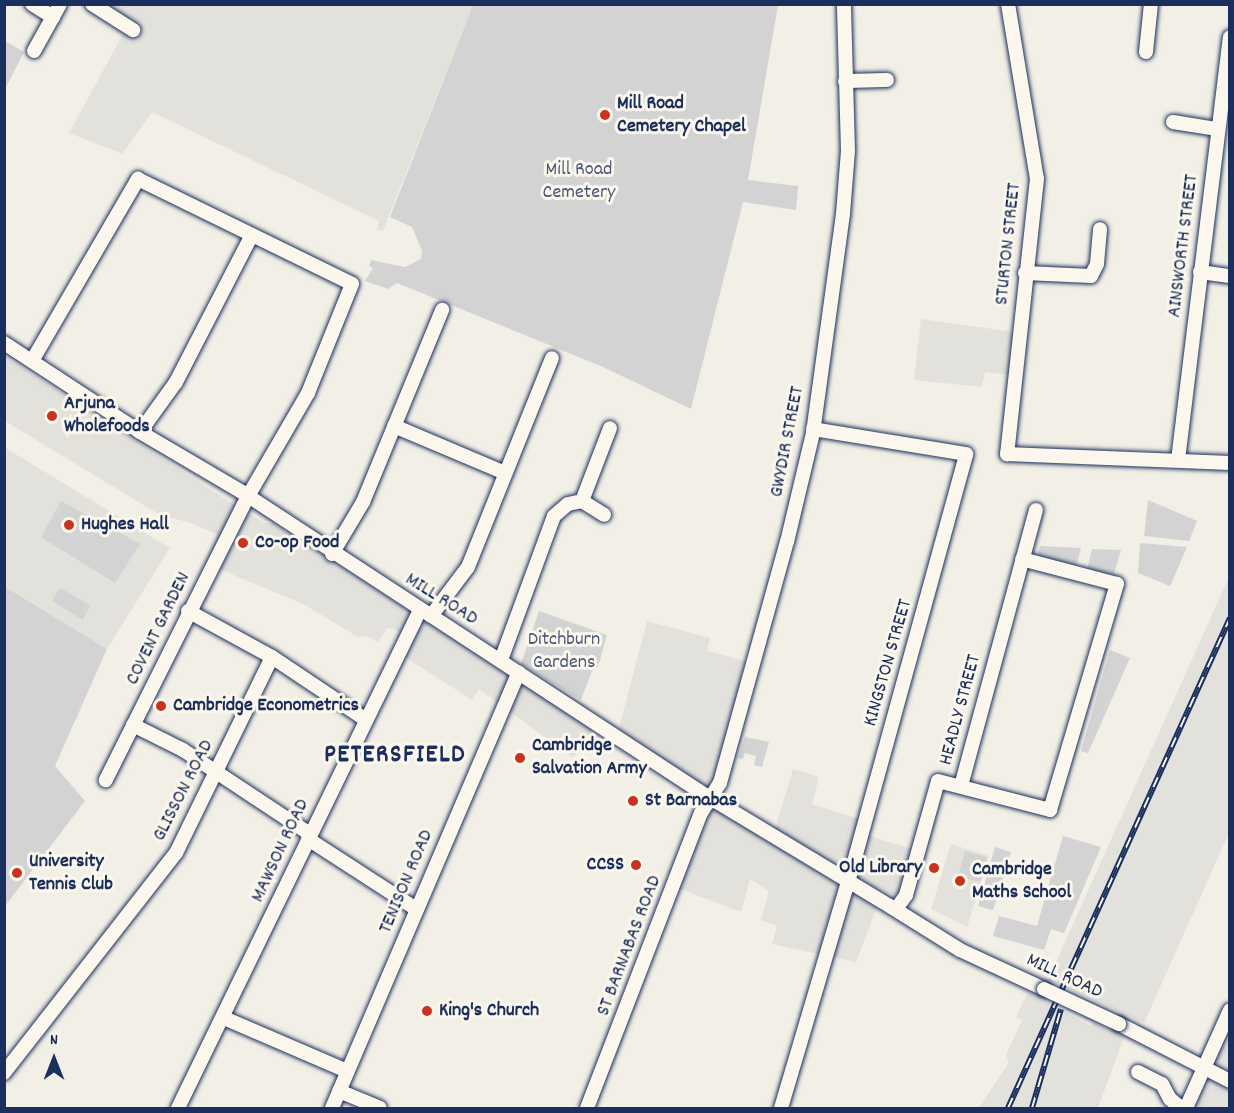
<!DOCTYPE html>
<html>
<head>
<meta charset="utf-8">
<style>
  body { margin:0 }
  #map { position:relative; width:1234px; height:1113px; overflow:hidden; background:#f2efe6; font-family:Dekko,sans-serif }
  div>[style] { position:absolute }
  .built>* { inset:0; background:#e2e1dc }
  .green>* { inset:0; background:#d2d3d2 }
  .roads { filter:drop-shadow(0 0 2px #1b2f5e) drop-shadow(0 0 2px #1b2f5e) }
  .minor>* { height:14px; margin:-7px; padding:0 7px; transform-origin:7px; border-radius:7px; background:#fbf7ec }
  .rail>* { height:6px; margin-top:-3px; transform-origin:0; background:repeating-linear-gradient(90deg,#fbf7ec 0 11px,#1b2f5e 0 22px); box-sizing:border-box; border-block:2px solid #1b2f5e }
  .bridges { filter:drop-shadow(0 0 2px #1b2f5e) drop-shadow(0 0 2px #1b2f5e) }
  .minor-bridge>* { height:14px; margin:-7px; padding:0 7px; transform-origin:7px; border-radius:7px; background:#fbf7ec }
  .dots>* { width:16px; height:16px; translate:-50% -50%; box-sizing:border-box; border:3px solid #fbf7ec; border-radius:50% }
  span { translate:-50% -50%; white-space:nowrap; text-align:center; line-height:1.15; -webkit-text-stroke:6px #fbf7ec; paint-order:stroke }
  .poi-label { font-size:20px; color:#1b2f5e; font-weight:700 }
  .left { translate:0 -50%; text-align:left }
  .right { translate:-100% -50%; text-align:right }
  .park-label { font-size:20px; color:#49587b }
  .street-label { font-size:20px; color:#1b2f5e }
  .district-label { font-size:26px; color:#1b2f5e; font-weight:700; letter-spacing:1.5px }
  .frame { position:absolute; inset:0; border:6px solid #1b2f5e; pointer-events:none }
  .north { position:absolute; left:24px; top:1029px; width:60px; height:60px; -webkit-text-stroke:4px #fbf7ec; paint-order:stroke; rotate:0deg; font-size:16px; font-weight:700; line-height:24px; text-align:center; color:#1b2f5e }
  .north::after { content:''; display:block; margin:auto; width:21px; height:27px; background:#1b2f5e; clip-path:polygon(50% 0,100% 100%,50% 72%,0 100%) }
</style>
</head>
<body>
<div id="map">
  <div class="built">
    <i style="clip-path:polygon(99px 5px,473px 5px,383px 231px,377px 229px,379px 221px,152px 112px,122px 154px,69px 133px,129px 23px)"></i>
    <i style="clip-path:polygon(921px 319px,1014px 332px,1009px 375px,985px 372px,982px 387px,914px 380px)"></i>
    <i style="clip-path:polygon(4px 356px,233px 504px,264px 523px,273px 523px,593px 728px,573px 758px,479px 689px,472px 700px,396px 651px,404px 635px,394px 629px,387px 628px,378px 642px,367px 636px,358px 637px,305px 605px,205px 563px,218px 535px,191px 523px,160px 515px,5px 421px)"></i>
    <i style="clip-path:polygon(4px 447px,170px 548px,107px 649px,5px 586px)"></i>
    <i style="clip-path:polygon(1229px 577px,1229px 833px,1144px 1023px,1048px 980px)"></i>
    <i style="clip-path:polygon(647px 621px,710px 638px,707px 651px,750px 662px,715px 779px,706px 790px,618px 732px)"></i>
    <i style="clip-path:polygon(793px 769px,819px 777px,812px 804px,865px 821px,862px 834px,913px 849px,900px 896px,861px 884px,774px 833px)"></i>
    <i style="clip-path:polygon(712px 806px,877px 907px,856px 962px,772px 944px,777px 926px,761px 920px,769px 891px,750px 879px,741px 912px,678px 888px)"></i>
    <i style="clip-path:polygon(951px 844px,989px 856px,967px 927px,931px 909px)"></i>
    <i style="clip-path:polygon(1028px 992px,1091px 1026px,1093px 1022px,1124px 1037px,1098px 1108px,979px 1108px,1009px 1062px,1006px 1055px,1022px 1020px,1016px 1017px)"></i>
    <i style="clip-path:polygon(1229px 1029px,1229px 1108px,1194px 1108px,1210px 1070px)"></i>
  </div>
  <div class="green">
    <i style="clip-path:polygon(473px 5px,778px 5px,748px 180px,798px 186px,796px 210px,743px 202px,691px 409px,603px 367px,397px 283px,388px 289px,365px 281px,373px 268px,369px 266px,371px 260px,405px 267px,421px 259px,422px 251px,412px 227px,390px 217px)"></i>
    <i style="clip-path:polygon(5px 41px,24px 52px,5px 89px)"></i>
    <i style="clip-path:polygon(1148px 500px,1197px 521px,1189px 541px,1144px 536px)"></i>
    <i style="clip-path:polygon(61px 501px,140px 544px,115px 583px,41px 537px)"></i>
    <i style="clip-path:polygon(1140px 543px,1187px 547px,1170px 586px,1138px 573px)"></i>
    <i style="clip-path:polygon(1040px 546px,1081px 548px,1076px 567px,1037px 557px)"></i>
    <i style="clip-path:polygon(1092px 549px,1121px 550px,1113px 577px,1087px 570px)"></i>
    <i style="clip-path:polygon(4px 586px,107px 649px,55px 766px,85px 801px,5px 906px)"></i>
    <i style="clip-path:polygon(60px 588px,90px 605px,83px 620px,52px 601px)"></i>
    <i style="clip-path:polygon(539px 611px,607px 635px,598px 667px,592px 671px,581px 700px,521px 664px)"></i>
    <i style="clip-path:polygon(1110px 650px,1130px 658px,1088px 753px,1081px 751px)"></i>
    <i style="clip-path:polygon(745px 737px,769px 742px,762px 767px,754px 765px,756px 756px,745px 753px,743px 759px,738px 758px)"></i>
    <i style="clip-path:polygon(1063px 836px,1101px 847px,1064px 933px,1051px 929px,1044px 950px,993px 936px,999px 916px,1037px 926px)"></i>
    <i style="clip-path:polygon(995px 847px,1011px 852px,993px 910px,978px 906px)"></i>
    <i style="clip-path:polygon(965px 851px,987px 857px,980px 882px,958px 876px)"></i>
  </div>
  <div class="roads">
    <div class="minor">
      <i style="left:32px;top:4px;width:25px;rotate:32deg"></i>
      <i style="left:92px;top:4px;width:49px;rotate:32.4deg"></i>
      <i style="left:1008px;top:4px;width:177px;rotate:80.6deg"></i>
      <i style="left:1037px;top:179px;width:277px;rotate:96.2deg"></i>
      <i style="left:1007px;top:454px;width:223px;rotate:2.3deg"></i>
      <i style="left:34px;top:51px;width:54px;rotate:-61deg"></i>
      <i style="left:1146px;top:52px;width:48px;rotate:-84.1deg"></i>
      <i style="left:845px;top:81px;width:42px;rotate:-1.4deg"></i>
      <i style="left:1173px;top:122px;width:45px;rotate:9deg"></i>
      <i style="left:1200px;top:272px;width:30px;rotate:8deg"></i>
      <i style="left:1025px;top:273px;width:66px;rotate:2.6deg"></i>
      <i style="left:1091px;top:276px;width:13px;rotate:-63deg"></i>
      <i style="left:1097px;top:264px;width:35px;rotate:-85deg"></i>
      <i style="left:4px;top:343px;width:163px;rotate:33.2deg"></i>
      <i style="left:140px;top:432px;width:118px;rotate:30.5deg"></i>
      <i style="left:242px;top:492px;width:546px;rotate:33.2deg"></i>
      <i style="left:699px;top:791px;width:217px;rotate:31.1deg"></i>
      <i style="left:32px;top:361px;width:211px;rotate:-59.8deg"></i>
      <i style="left:138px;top:179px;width:238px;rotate:26.1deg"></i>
      <i style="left:352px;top:284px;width:118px;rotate:112deg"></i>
      <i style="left:308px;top:393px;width:119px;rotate:120.2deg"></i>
      <i style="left:248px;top:496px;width:318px;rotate:116.6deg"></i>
      <i style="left:394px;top:426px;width:121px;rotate:22.9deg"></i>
      <i style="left:140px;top:432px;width:62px;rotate:-54.2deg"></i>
      <i style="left:176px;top:382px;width:165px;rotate:-62.7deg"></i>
      <i style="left:1178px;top:460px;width:426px;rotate:-83deg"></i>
      <i style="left:582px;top:501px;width:26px;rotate:32deg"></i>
      <i style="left:332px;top:554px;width:61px;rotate:-59.2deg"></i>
      <i style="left:363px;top:502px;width:208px;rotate:-67.6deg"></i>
      <i style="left:188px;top:611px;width:96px;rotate:28.7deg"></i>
      <i style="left:272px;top:657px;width:113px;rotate:33.8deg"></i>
      <i style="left:431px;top:616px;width:61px;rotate:-52.9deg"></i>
      <i style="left:468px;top:567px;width:225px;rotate:-68.1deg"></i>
      <i style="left:501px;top:660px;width:153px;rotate:-69.8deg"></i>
      <i style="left:554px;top:516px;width:18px;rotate:-41deg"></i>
      <i style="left:568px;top:504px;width:14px;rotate:-12deg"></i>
      <i style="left:582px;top:501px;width:78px;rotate:-69deg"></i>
      <i style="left:133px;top:725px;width:56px;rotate:26.6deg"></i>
      <i style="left:183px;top:750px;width:152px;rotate:33.5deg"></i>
      <i style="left:961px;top:786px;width:286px;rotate:-74.8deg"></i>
      <i style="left:308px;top:839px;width:129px;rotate:32.9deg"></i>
      <i style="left:888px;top:905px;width:85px;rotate:32deg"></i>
      <i style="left:960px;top:950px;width:93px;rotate:24.9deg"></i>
      <i style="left:896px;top:909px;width:17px;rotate:-54deg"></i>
      <i style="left:906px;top:895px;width:118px;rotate:-74.3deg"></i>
      <i style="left:938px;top:781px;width:116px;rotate:14.5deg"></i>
      <i style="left:1050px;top:810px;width:236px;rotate:-73.5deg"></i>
      <i style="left:1117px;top:584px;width:98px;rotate:-165.3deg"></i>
      <i style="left:224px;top:1018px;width:134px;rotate:23.3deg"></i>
      <i style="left:1119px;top:1024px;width:125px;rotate:27.2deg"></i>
      <i style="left:1138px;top:1072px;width:27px;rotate:27deg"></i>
      <i style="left:1162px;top:1084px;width:17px;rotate:62deg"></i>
      <i style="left:1170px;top:1099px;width:14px;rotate:39deg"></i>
      <i style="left:4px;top:1073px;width:279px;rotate:-52deg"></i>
      <i style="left:176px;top:853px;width:218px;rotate:-63.9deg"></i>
      <i style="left:339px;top:1091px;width:44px;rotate:22.5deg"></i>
      <i style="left:178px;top:1108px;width:554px;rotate:-64.08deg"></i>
      <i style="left:332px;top:1108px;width:474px;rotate:-66.8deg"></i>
      <i style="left:587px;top:1108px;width:316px;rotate:-68.9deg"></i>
      <i style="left:701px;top:813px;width:36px;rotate:-58deg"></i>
      <i style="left:720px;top:783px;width:250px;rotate:-74.5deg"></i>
      <i style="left:787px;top:542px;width:112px;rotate:-76.6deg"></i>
      <i style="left:813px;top:433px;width:221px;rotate:-82.2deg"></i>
      <i style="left:843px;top:214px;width:63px;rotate:-85.5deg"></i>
      <i style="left:848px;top:151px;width:147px;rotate:-91.6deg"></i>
      <i style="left:781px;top:1108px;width:249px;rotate:-73.5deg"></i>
      <i style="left:852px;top:869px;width:430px;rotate:-74.6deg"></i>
      <i style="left:966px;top:454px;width:155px;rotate:-170.7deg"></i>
      <i style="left:1186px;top:1108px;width:107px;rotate:-65.8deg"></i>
    </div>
  </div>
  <div class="rail">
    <i style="left:1008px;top:1108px;width:538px;rotate:-65.63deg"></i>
    <i style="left:1032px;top:1108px;width:103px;rotate:-73.7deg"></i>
  </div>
  <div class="bridges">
    <div class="minor-bridge">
      <i style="left:1044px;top:989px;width:83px;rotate:25deg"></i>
    </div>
  </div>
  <div class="dots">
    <i style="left:605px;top:115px;background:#c8321e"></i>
    <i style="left:52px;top:416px;background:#c8321e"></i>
    <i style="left:69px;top:525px;background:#c8321e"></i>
    <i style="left:243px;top:543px;background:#c8321e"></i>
    <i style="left:161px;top:706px;background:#c8321e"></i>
    <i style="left:520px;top:758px;background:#c8321e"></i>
    <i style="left:633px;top:801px;background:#c8321e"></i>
    <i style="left:636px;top:865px;background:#c8321e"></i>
    <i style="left:934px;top:868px;background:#c8321e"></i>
    <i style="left:17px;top:873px;background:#c8321e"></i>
    <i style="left:960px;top:881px;background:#c8321e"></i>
    <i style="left:427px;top:1011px;background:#c8321e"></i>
  </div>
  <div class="poi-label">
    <span class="left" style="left:617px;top:116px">Mill Road<br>Cemetery Chapel</span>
    <span class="left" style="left:64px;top:416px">Arjuna<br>Wholefoods</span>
    <span class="left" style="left:81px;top:525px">Hughes Hall</span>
    <span class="left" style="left:255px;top:543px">Co-op Food</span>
    <span class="left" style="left:173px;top:706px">Cambridge Econometrics</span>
    <span class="left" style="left:532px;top:758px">Cambridge<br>Salvation Army</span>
    <span class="left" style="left:645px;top:801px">St Barnabas</span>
    <span class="left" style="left:29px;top:874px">University<br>Tennis Club</span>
    <span class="right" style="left:624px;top:865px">CCSS</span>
    <span class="right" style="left:922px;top:868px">Old Library</span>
    <span class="left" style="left:972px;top:882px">Cambridge<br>Maths School</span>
    <span class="left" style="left:439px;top:1011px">King's Church</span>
  </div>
  <div class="park-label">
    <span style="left:579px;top:182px">Mill Road<br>Cemetery</span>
    <span style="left:564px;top:652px">Ditchburn<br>Gardens</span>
  </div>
  <div class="street-label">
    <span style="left:1009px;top:244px;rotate:-84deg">STURTON STREET</span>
    <span style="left:1184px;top:246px;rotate:-83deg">AINSWORTH STREET</span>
    <span style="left:788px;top:442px;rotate:-79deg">GWYDIR STREET</span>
    <span style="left:441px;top:600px;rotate:32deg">MILL ROAD</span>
    <span style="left:159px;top:629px;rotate:-64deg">COVENT GARDEN</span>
    <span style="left:889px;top:663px;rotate:-74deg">KINGSTON STREET</span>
    <span style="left:961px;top:710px;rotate:-75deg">HEADLY STREET</span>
    <span style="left:184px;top:791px;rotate:-63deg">GLISSON ROAD</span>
    <span style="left:281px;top:851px;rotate:-65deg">MAWSON ROAD</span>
    <span style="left:407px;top:882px;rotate:-67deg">TENISON ROAD</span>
    <span style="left:630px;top:946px;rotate:-69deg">ST BARNABAS ROAD</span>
    <span style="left:1064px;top:977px;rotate:25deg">MILL ROAD</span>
  </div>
  <div class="district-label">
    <span style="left:395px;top:756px">PETERSFIELD</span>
  </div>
  <div class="frame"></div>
  <div class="north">N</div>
</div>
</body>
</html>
